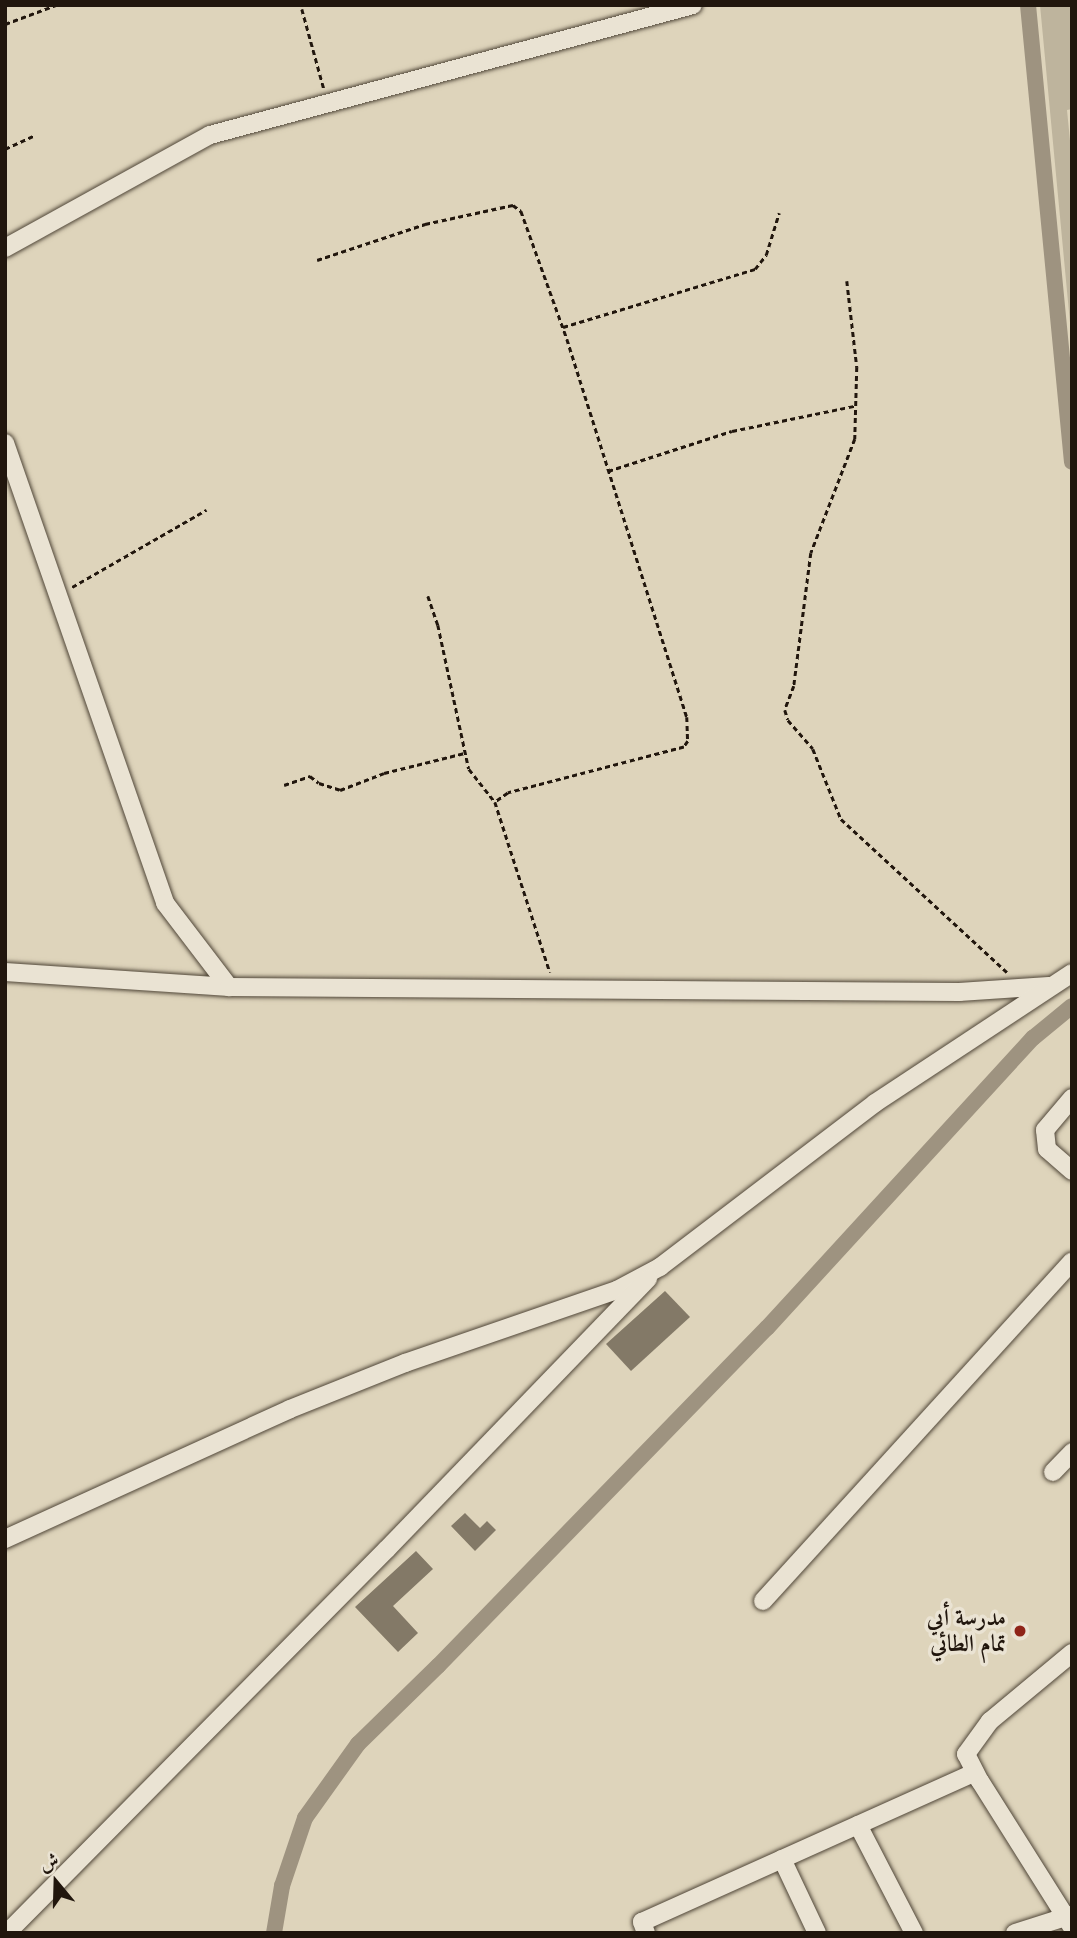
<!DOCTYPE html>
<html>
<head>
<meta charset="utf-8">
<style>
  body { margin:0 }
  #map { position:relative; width:1077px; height:1938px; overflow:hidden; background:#ded4bb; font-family:Cardo,Amiri,serif }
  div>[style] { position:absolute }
  .green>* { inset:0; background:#beb49d }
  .canal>* { height:16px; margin:-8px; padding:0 8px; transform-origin:8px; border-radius:8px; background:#9e9380 }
  .building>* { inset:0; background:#837967 }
  .path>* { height:2.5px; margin-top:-1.25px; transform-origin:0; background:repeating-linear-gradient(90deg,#21160d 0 5px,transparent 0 8.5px) }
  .roads { filter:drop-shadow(0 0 2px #504638) drop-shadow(0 0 2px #504638) }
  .minor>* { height:18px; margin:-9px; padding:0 9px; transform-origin:9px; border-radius:9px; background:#eae3d3 }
  .dots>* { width:19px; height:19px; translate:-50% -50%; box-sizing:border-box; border:4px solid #eae3d3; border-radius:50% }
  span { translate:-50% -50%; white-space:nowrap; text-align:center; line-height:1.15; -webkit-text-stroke:7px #eae3d3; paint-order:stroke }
  .poi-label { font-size:23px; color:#21160d; font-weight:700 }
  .right { translate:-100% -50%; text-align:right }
  .frame { position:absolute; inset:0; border:7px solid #21160d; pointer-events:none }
  .north { position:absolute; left:21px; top:1847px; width:70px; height:70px; -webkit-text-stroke:5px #eae3d3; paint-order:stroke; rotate:341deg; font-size:19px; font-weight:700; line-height:28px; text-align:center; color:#21160d }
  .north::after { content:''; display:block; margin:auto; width:24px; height:32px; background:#21160d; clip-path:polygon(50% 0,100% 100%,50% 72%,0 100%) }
</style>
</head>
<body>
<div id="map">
  <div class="green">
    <i style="clip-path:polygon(1040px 5px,1071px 5px,1072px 109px,1067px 110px,1072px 161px,1072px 344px)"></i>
  </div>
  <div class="canal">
    <i style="left:1028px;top:5px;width:459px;rotate:84.5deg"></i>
    <i style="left:274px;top:1933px;width:48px;rotate:-80.3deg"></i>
    <i style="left:282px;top:1886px;width:72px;rotate:-71.3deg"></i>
    <i style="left:305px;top:1818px;width:91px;rotate:-54.4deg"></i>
    <i style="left:358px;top:1744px;width:112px;rotate:-44.3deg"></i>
    <i style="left:438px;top:1666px;width:472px;rotate:-45.8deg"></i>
    <i style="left:767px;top:1328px;width:394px;rotate:-47.5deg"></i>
    <i style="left:1033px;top:1038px;width:50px;rotate:-39.4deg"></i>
  </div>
  <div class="building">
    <i style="clip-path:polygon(665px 1291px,690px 1317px,631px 1371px,606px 1344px)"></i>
    <i style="clip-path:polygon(465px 1513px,480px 1528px,487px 1521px,496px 1530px,475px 1551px,451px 1526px)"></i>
    <i style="clip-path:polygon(416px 1551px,433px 1569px,393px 1606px,418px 1633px,398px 1652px,355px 1607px)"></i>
  </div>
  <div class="path">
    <i style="left:302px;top:9px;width:83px;rotate:74.6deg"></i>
    <i style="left:5px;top:24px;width:54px;rotate:-20.4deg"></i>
    <i style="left:5px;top:149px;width:33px;rotate:-25deg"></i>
    <i style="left:317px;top:260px;width:114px;rotate:-18.4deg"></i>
    <i style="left:425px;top:224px;width:90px;rotate:-12.2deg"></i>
    <i style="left:513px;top:205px;width:10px;rotate:37deg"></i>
    <i style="left:521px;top:211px;width:136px;rotate:70.2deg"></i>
    <i style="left:567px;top:339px;width:397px;rotate:72.4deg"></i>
    <i style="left:687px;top:717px;width:24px;rotate:88deg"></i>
    <i style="left:688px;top:741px;width:7px;rotate:124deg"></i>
    <i style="left:684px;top:747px;width:182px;rotate:165.4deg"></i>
    <i style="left:508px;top:793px;width:16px;rotate:145deg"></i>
    <i style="left:847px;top:281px;width:87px;rotate:83.4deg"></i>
    <i style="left:857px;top:367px;width:72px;rotate:91.6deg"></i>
    <i style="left:855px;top:439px;width:122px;rotate:111.1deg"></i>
    <i style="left:811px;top:553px;width:134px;rotate:97.3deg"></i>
    <i style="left:794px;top:686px;width:26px;rotate:111deg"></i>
    <i style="left:785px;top:710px;width:10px;rotate:73deg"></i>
    <i style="left:788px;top:720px;width:38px;rotate:49deg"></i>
    <i style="left:813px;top:749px;width:75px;rotate:68.2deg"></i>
    <i style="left:841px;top:819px;width:226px;rotate:42.7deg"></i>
    <i style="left:563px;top:327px;width:201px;rotate:-16.8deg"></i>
    <i style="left:755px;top:269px;width:18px;rotate:-52deg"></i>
    <i style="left:766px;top:255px;width:44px;rotate:-72.8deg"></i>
    <i style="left:608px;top:471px;width:130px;rotate:-17.9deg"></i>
    <i style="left:732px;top:431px;width:125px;rotate:-11.6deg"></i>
    <i style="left:72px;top:587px;width:155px;rotate:-29.9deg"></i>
    <i style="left:428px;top:596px;width:31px;rotate:71deg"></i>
    <i style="left:438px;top:625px;width:147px;rotate:77.9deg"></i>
    <i style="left:469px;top:769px;width:42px;rotate:51.8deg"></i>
    <i style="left:495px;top:802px;width:179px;rotate:72.1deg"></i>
    <i style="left:284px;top:785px;width:28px;rotate:-19deg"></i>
    <i style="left:310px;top:776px;width:11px;rotate:38deg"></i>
    <i style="left:319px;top:783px;width:22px;rotate:18deg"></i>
    <i style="left:340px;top:790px;width:47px;rotate:-21.1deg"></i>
    <i style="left:384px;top:773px;width:83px;rotate:-13.9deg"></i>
  </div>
  <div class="roads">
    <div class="minor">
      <i style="left:5px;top:248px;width:234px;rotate:-28.9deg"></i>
      <i style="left:210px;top:135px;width:500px;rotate:-15.06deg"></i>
      <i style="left:5px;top:443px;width:487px;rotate:70.8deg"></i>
      <i style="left:165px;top:903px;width:106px;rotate:52.7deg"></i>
      <i style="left:5px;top:972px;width:225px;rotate:3.8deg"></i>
      <i style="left:229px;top:987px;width:730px;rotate:0.39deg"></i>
      <i style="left:959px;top:992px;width:90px;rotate:-3.8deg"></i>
      <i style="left:1072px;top:1098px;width:42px;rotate:130.2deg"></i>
      <i style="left:1045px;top:1130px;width:19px;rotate:84deg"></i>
      <i style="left:1047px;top:1149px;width:33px;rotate:41deg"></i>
      <i style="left:1053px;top:1472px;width:28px;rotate:-46deg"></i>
      <i style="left:5px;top:1539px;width:313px;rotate:-24.5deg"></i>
      <i style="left:290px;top:1409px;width:124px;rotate:-21.8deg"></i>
      <i style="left:405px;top:1363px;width:224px;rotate:-19deg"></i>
      <i style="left:617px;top:1290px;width:49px;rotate:-28.1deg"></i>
      <i style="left:660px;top:1267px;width:270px;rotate:-37.3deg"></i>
      <i style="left:875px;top:1103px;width:236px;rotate:-33.4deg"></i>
      <i style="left:763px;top:1601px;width:459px;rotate:-47.7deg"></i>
      <i style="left:1072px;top:1653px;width:107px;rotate:140.3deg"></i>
      <i style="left:990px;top:1721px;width:41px;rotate:126deg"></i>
      <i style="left:966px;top:1754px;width:30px;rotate:63deg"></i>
      <i style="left:980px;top:1781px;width:173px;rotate:57.8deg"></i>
      <i style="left:858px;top:1825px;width:122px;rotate:62.6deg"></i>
      <i style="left:782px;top:1859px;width:82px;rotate:64.7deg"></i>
      <i style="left:7px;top:1933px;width:540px;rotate:-45.3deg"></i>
      <i style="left:387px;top:1549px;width:376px;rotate:-46deg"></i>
      <i style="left:646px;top:1933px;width:12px;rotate:-110deg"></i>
      <i style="left:642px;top:1922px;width:365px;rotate:-24.2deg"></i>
      <i style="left:1015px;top:1933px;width:60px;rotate:-17.5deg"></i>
    </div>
  </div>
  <div class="dots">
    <i style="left:1020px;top:1631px;background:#8f2418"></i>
  </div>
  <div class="poi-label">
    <span class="right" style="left:1006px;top:1631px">مدرسة أبي<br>تمام الطائي</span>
  </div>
  <div class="frame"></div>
  <div class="north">ش</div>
</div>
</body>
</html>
